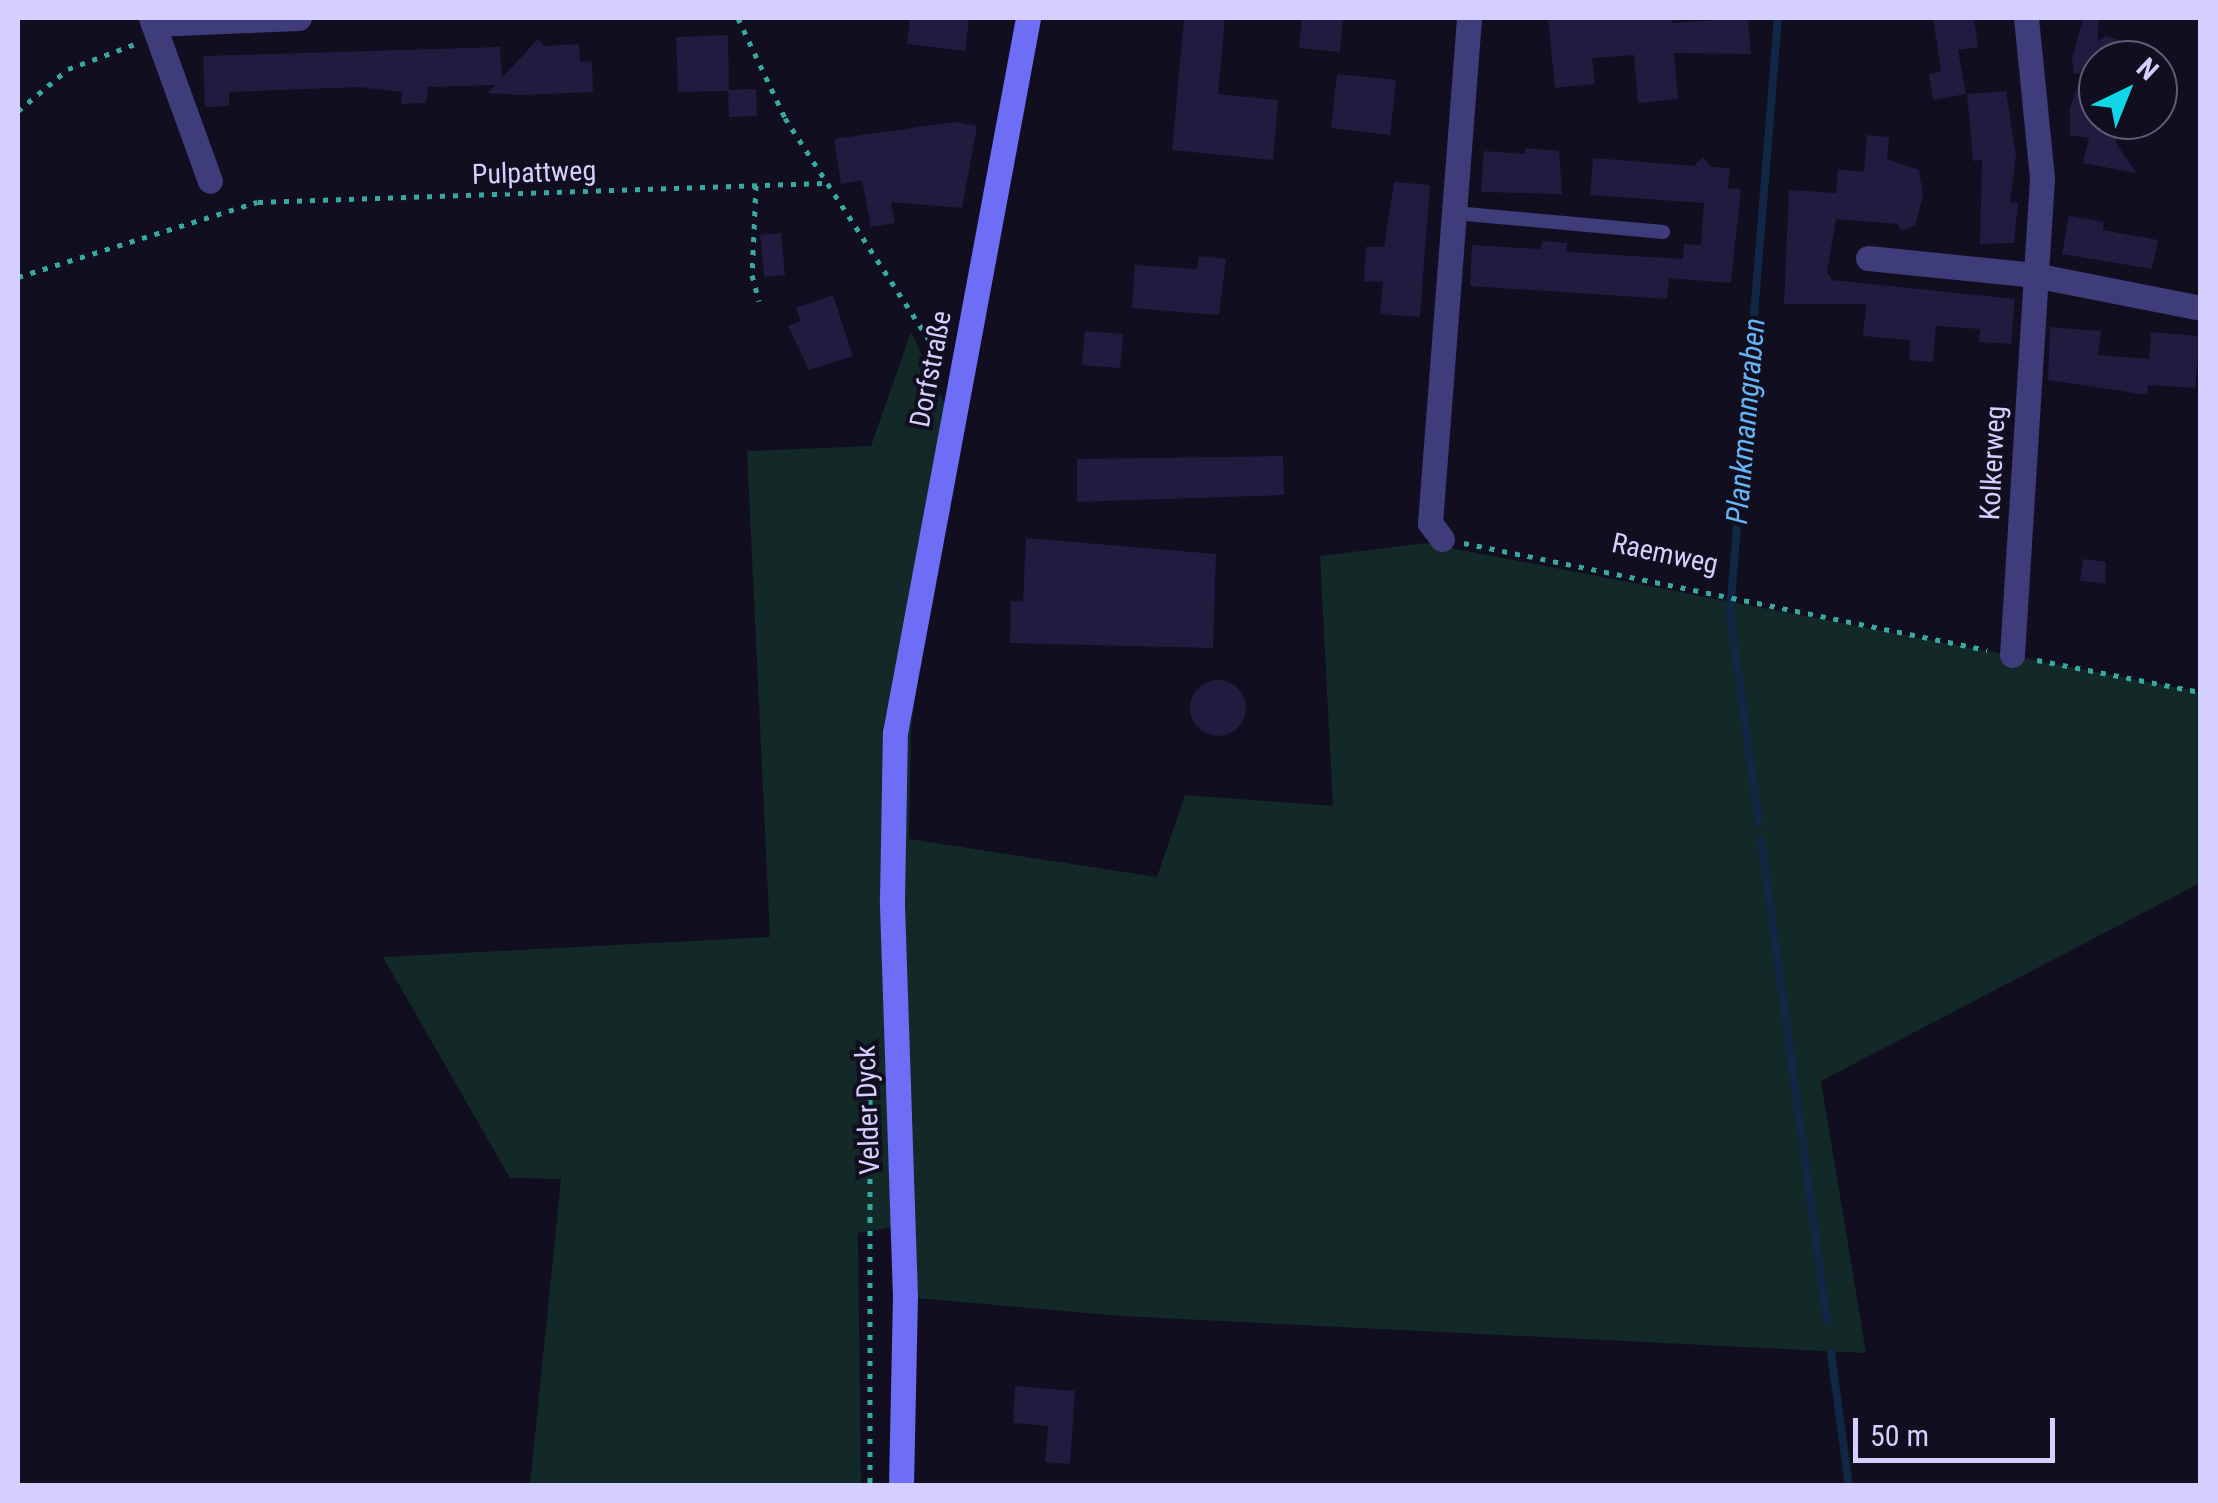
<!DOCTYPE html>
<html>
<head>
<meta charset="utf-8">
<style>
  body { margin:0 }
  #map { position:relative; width:2218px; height:1503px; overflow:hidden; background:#110e1f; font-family:"Roboto Condensed",sans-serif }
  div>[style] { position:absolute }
  .green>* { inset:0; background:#122927 }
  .stream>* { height:8px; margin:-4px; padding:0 4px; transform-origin:4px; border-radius:4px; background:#112745 }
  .building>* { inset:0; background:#221b3f }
  .round { border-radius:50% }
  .path>* { height:5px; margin-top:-2.5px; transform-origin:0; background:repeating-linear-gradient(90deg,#36a9a0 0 5px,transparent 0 13px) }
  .service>* { height:14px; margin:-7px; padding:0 7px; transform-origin:7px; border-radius:7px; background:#3e3c7b }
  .minor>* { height:25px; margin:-12.5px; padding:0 12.5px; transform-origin:12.5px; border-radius:12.5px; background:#3e3c7b }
  .secondary>* { height:25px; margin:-12.5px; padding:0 12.5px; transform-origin:12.5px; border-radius:12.5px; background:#6e6df5 }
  span { translate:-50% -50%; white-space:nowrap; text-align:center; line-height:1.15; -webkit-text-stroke:8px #110e1f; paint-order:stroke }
  .street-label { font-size:28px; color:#d4cffc }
  .water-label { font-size:30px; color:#65b4f4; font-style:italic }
  .frame { position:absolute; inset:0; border:20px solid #d4cffc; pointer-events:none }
  .north { position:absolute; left:2078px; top:40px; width:100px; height:100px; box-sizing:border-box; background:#110e1f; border:2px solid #5f5b77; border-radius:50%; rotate:43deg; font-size:28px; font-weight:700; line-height:40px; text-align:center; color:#d4cffc }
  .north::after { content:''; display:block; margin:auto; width:35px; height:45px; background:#10d6e7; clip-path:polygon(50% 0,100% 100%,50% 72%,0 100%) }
  .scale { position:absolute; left:1853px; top:1418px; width:202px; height:45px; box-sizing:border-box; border:5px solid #d4cffc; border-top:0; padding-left:12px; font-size:30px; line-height:35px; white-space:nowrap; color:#d4cffc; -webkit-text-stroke:8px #110e1f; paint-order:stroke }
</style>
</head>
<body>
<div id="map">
  <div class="green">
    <i style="clip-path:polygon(911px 332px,960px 436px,926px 614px,911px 729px,909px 839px,1157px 877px,1185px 795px,1333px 806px,1320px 556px,1425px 543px,2200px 692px,2200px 883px,1821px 1081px,1866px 1353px,1120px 1316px,905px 1297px,906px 1225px,858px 1233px,861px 1485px,530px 1485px,561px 1179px,510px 1178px,383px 957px,770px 937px,747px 451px,871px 446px)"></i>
  </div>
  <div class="stream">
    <i style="left:1759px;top:823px;width:212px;rotate:-97.9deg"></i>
    <i style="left:1730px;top:613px;width:597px;rotate:-85.39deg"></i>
    <i style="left:1761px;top:839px;width:486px;rotate:82.2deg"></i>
    <i style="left:1831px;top:1353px;width:134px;rotate:82.3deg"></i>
  </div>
  <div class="building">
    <i style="clip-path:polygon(910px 18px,969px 18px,965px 51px,907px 44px)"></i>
    <i style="clip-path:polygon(1184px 18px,1225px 18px,1218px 94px,1278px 100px,1273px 160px,1172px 150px)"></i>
    <i style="clip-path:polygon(1302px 18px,1343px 18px,1340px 52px,1299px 48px)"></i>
    <i style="clip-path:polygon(1548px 18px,1671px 18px,1672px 23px,1748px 18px,1751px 54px,1674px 53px,1678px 99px,1638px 103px,1634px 55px,1592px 58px,1595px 84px,1555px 88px)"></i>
    <i style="clip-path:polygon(1933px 18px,1974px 18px,1978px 47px,1958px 50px,1966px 94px,1933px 100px,1929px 74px,1941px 72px)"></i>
    <i style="clip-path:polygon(2083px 18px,2098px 18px,2098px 41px,2106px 36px,2143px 48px,2142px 60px,2098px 60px,2098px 120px,2121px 120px,2116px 143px,2136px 173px,2083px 163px,2089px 138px,2070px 135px,2070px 108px,2082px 74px,2074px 73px,2072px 60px)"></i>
    <i style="clip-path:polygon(728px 35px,729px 90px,756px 89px,757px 116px,729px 117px,728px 91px,678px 92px,676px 37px)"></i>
    <i style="clip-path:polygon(538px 39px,544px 46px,579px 44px,580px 62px,592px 61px,593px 92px,521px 95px,487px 93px,495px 85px,428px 87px,426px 103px,401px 104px,402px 92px,359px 87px,229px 92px,229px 106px,205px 107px,203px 56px,500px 47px,502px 78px)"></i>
    <i style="clip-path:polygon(1337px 74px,1396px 80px,1390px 135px,1331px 128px)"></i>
    <i style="clip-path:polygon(2006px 91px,2016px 157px,2010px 202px,2018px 203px,2014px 243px,1980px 244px,1982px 160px,1973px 161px,1967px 94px)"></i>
    <i style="clip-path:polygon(955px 122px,977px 126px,962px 208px,891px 202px,895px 223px,871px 227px,862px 180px,841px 184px,834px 139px)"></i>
    <i style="clip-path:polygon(1867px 135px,1889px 137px,1887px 159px,1919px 170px,1923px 196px,1915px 225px,1902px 231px,1897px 224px,1836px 219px,1827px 272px,1832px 280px,2015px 299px,2011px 344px,1979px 342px,1980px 329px,1936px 326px,1933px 362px,1909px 360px,1910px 340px,1863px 336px,1866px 304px,1784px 304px,1789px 190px,1836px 193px,1838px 169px,1864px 172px)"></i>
    <i style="clip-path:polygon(1525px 148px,1559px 151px,1562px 194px,1481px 192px,1484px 151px,1525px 154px)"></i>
    <i style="clip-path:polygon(1703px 157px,1711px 167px,1730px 168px,1728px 188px,1741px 189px,1731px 283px,1669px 278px,1667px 299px,1470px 286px,1472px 245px,1541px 249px,1542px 241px,1567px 243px,1567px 252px,1683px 259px,1684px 244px,1701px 245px,1704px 203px,1590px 195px,1593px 158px,1694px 166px)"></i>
    <i style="clip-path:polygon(1394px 182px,1430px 185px,1420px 317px,1380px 314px,1383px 282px,1364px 281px,1366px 247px,1384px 247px)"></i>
    <i style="clip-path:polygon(2069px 216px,2104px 222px,2103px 230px,2158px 240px,2152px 269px,2062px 254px)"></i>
    <i style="clip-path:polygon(781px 233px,785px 275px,764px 277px,760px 235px)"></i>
    <i style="clip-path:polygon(1199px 256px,1226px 259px,1219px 315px,1132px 308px,1135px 265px,1197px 269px)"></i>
    <i style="clip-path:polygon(833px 295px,853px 356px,809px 370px,788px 326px,801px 321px,796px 308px)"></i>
    <i style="clip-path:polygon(2050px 327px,2101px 331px,2098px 355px,2149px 359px,2151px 332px,2200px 336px,2195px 388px,2148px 385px,2147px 395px,2048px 380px)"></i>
    <i style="clip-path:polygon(1085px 331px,1123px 334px,1120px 368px,1082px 365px)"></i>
    <i style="clip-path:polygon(1283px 456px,1284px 495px,1077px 502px,1077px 459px)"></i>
    <i style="clip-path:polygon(1026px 538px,1216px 554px,1213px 648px,1010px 643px,1011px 601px,1023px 602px)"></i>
    <i style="clip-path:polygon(2083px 559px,2106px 562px,2105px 583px,2080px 581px)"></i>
    <i class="round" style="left:1190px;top:680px;width:56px;height:56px"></i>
    <i style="clip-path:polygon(1015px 1386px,1075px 1391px,1070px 1464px,1045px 1462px,1048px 1426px,1013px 1423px)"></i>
  </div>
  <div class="path">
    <i style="left:738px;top:18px;width:110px;rotate:64.8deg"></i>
    <i style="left:785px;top:118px;width:281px;rotate:57deg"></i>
    <i style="left:18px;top:111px;width:65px;rotate:-40deg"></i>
    <i style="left:68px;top:69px;width:72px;rotate:-20.5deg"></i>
    <i style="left:756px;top:185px;width:90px;rotate:92.5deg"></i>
    <i style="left:752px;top:275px;width:27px;rotate:75deg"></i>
    <i style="left:18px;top:277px;width:251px;rotate:-17.4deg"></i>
    <i style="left:258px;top:202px;width:567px;rotate:-1.92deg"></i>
    <i style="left:1464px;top:543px;width:534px;rotate:11.56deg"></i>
    <i style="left:2037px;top:660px;width:166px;rotate:11.1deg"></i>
    <i style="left:870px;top:1087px;width:399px;rotate:90deg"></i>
  </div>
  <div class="service">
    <i style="left:1455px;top:213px;width:209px;rotate:5.2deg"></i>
  </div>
  <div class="minor">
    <i style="left:151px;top:18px;width:173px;rotate:70.1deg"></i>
    <i style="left:153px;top:24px;width:146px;rotate:-2.4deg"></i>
    <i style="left:1868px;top:258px;width:167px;rotate:5.8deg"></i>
    <i style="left:2034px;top:275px;width:169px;rotate:11.2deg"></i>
    <i style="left:1442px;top:539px;width:20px;rotate:-127deg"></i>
    <i style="left:1430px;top:523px;width:507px;rotate:-85.58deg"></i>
    <i style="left:2012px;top:655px;width:478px;rotate:-86.4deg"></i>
    <i style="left:2042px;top:178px;width:161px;rotate:-95.7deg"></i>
  </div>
  <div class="secondary">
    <i style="left:901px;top:1486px;width:189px;rotate:-88.8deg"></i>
    <i style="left:905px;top:1297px;width:397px;rotate:-91.9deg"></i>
    <i style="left:892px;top:900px;width:167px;rotate:-89deg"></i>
    <i style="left:895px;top:733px;width:727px;rotate:-79.46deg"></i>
  </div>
  <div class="street-label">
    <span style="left:534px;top:173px;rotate:-2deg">Pulpattweg</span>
    <span style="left:931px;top:369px;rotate:-79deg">Dorfstraße</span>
    <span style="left:1993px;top:463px;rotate:-87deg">Kolkerweg</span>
    <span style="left:1665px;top:554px;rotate:12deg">Raemweg</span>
    <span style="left:868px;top:1110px;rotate:-92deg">Velder Dyck</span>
  </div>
  <div class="water-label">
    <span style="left:1746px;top:421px;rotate:-85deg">Plankmanngraben</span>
  </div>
  <div class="frame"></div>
  <div class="north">N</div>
  <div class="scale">50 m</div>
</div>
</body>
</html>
